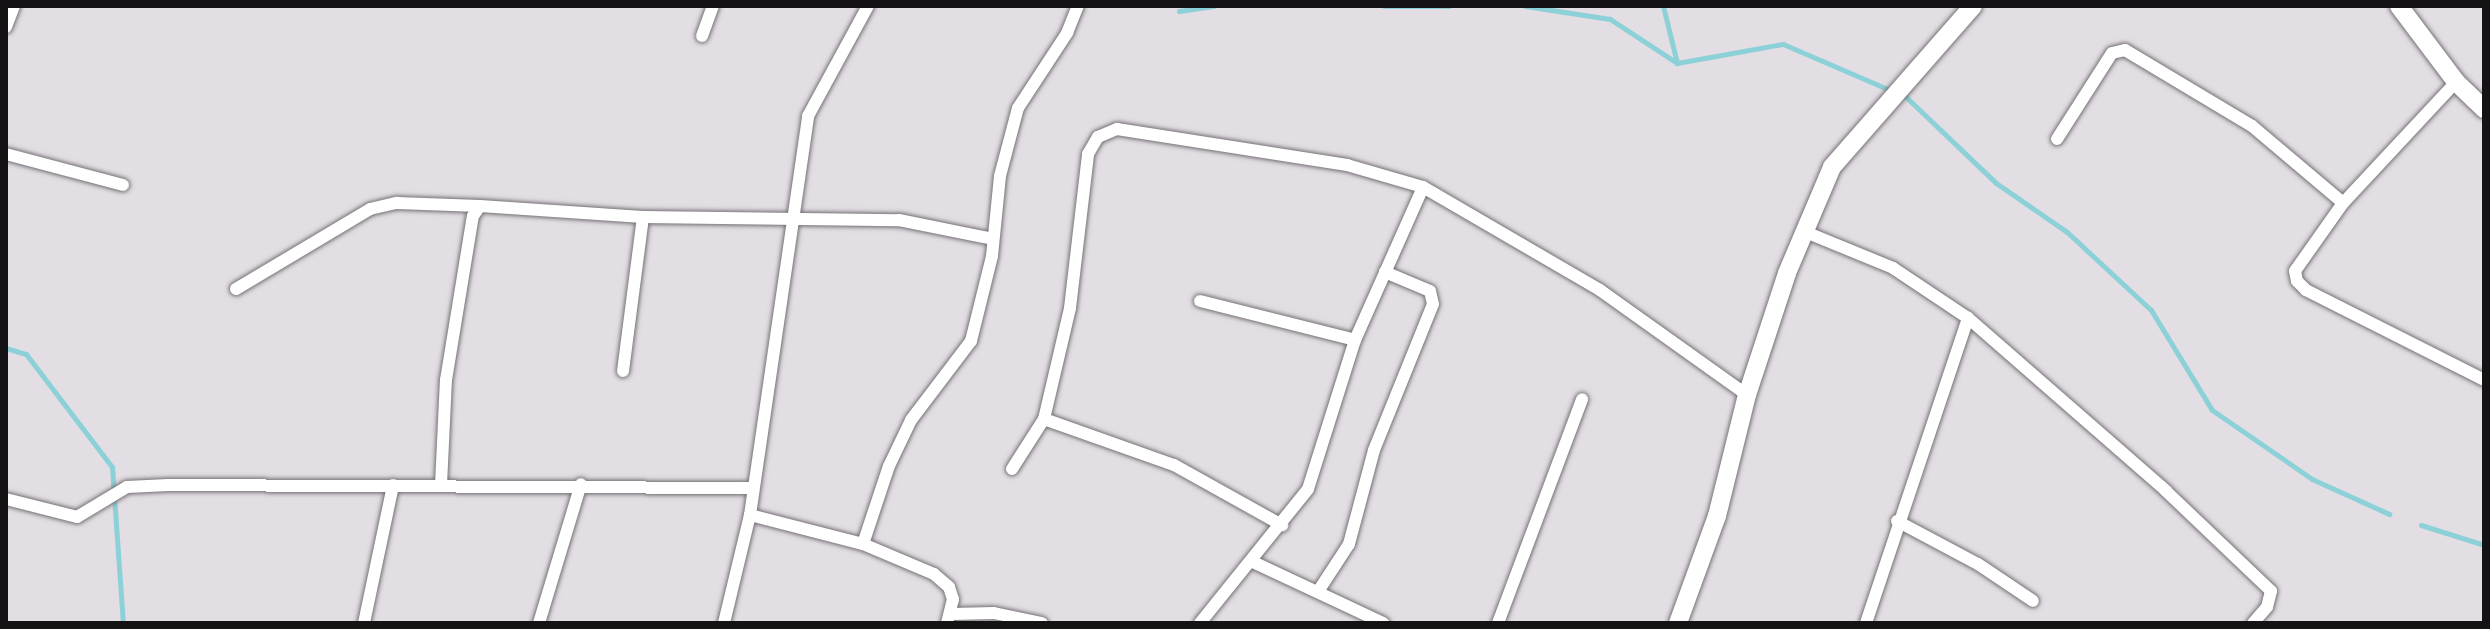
<!DOCTYPE html>
<html>
<head>
<meta charset="utf-8">
<style>
  body { margin:0 }
  #map { position:relative; width:2490px; height:629px; overflow:hidden; background:#e2dee3; font-family:"PT Sans Narrow",sans-serif }
  div>[style] { position:absolute }
  .stream>* { height:5px; margin:-2.5px; padding:0 2.5px; transform-origin:2.5px; border-radius:2.5px; background:#8cd1d7 }
  .roads { filter:drop-shadow(0 0 2px #757176) drop-shadow(0 0 2px #757176) }
  .street>* { height:12px; margin:-6px; padding:0 6px; transform-origin:6px; border-radius:6px; background:#fff }
  .secondary>* { height:18px; margin:-9px; padding:0 9px; transform-origin:9px; border-radius:9px; background:#fff }
  span { translate:-50% -50%; white-space:nowrap; text-align:center; line-height:1.15; -webkit-text-stroke:6px #fff; paint-order:stroke }
  .frame { position:absolute; inset:0; border:8px solid #141214; pointer-events:none }
</style>
</head>
<body>
<div id="map">
  <div class="stream">
    <i style="left:1384px;top:6px;width:65px"></i>
    <i style="left:1525px;top:6px;width:86px;rotate:8.7deg"></i>
    <i style="left:1610px;top:19px;width:80px;rotate:33.3deg"></i>
    <i style="left:1677px;top:63px;width:108px;rotate:-10.2deg"></i>
    <i style="left:1783px;top:44px;width:134px;rotate:23.3deg"></i>
    <i style="left:1906px;top:97px;width:124px;rotate:43.7deg"></i>
    <i style="left:1996px;top:183px;width:86px;rotate:34.6deg"></i>
    <i style="left:2067px;top:232px;width:115px;rotate:42.9deg"></i>
    <i style="left:2151px;top:310px;width:117px;rotate:58.6deg"></i>
    <i style="left:2212px;top:410px;width:121px;rotate:34.6deg"></i>
    <i style="left:2312px;top:479px;width:85px;rotate:24.4deg"></i>
    <i style="left:1663px;top:6px;width:59px;rotate:76.2deg"></i>
    <i style="left:1179px;top:11px;width:35px;rotate:-8deg"></i>
    <i style="left:6px;top:348px;width:21px;rotate:17deg"></i>
    <i style="left:26px;top:354px;width:142px;rotate:52.7deg"></i>
    <i style="left:112px;top:467px;width:156px;rotate:86deg"></i>
    <i style="left:2421px;top:525px;width:66px;rotate:17.6deg"></i>
  </div>
  <div class="roads">
    <div class="street">
      <i style="left:6px;top:27px;width:22px;rotate:-69deg"></i>
      <i style="left:702px;top:36px;width:32px;rotate:-70deg"></i>
      <i style="left:2456px;top:82px;width:166px;rotate:133deg"></i>
      <i style="left:2343px;top:203px;width:83px;rotate:125.2deg"></i>
      <i style="left:2295px;top:271px;width:10px;rotate:79deg"></i>
      <i style="left:2297px;top:281px;width:13px;rotate:45deg"></i>
      <i style="left:2306px;top:290px;width:199px;rotate:26.8deg"></i>
      <i style="left:2057px;top:139px;width:102px;rotate:-57.4deg"></i>
      <i style="left:2112px;top:53px;width:13px;rotate:-13deg"></i>
      <i style="left:2125px;top:50px;width:148px;rotate:30.9deg"></i>
      <i style="left:2252px;top:126px;width:119px;rotate:40.2deg"></i>
      <i style="left:6px;top:154px;width:121px;rotate:14.8deg"></i>
      <i style="left:1803px;top:231px;width:97px;rotate:22.3deg"></i>
      <i style="left:1893px;top:268px;width:90px;rotate:33.7deg"></i>
      <i style="left:1968px;top:318px;width:263px;rotate:41.1deg"></i>
      <i style="left:2166px;top:491px;width:145px;rotate:43.6deg"></i>
      <i style="left:2271px;top:591px;width:16px;rotate:104deg"></i>
      <i style="left:2267px;top:607px;width:21px;rotate:131deg"></i>
      <i style="left:236px;top:289px;width:156px;rotate:-30.8deg"></i>
      <i style="left:370px;top:209px;width:28px;rotate:-13deg"></i>
      <i style="left:397px;top:203px;width:83px;rotate:2.1deg"></i>
      <i style="left:1200px;top:301px;width:160px;rotate:14.1deg"></i>
      <i style="left:623px;top:371px;width:155px;rotate:-82.6deg"></i>
      <i style="left:1044px;top:419px;width:138px;rotate:19.5deg"></i>
      <i style="left:1174px;top:465px;width:124px;rotate:29.1deg"></i>
      <i style="left:1012px;top:469px;width:59px;rotate:-57.4deg"></i>
      <i style="left:1044px;top:419px;width:114px;rotate:-76.8deg"></i>
      <i style="left:1070px;top:308px;width:155px;rotate:-83.3deg"></i>
      <i style="left:1088px;top:154px;width:20px;rotate:-60deg"></i>
      <i style="left:1098px;top:137px;width:21px;rotate:-23deg"></i>
      <i style="left:1117px;top:129px;width:233px;rotate:8.9deg"></i>
      <i style="left:1347px;top:165px;width:79px;rotate:16.1deg"></i>
      <i style="left:1423px;top:187px;width:205px;rotate:30.2deg"></i>
      <i style="left:1600px;top:290px;width:181px;rotate:35.5deg"></i>
      <i style="left:441px;top:485px;width:105px;rotate:-87.3deg"></i>
      <i style="left:446px;top:380px;width:166px;rotate:-80.7deg"></i>
      <i style="left:473px;top:216px;width:12px;rotate:-55deg"></i>
      <i style="left:480px;top:206px;width:163px;rotate:3.9deg"></i>
      <i style="left:643px;top:217px;width:256px;rotate:0.7deg"></i>
      <i style="left:899px;top:220px;width:96px;rotate:11.4deg"></i>
      <i style="left:6px;top:499px;width:73px;rotate:14.2deg"></i>
      <i style="left:77px;top:517px;width:58px;rotate:-31deg"></i>
      <i style="left:127px;top:487px;width:41px;rotate:-2.8deg"></i>
      <i style="left:168px;top:485px;width:582px;rotate:0.3deg"></i>
      <i style="left:750px;top:515px;width:117px;rotate:14.4deg"></i>
      <i style="left:863px;top:544px;width:77px;rotate:22.9deg"></i>
      <i style="left:934px;top:574px;width:20px;rotate:41deg"></i>
      <i style="left:949px;top:587px;width:13px;rotate:72deg"></i>
      <i style="left:953px;top:599px;width:25px;rotate:104deg"></i>
      <i style="left:1897px;top:521px;width:92px;rotate:28deg"></i>
      <i style="left:1978px;top:564px;width:66px;rotate:33.9deg"></i>
      <i style="left:863px;top:544px;width:82px;rotate:-71.6deg"></i>
      <i style="left:889px;top:466px;width:51px;rotate:-64.4deg"></i>
      <i style="left:911px;top:420px;width:99px;rotate:-52.8deg"></i>
      <i style="left:971px;top:341px;width:88px;rotate:-76.1deg"></i>
      <i style="left:992px;top:256px;width:80px;rotate:-84.3deg"></i>
      <i style="left:1000px;top:176px;width:70px;rotate:-75.2deg"></i>
      <i style="left:1018px;top:108px;width:90px;rotate:-56.8deg"></i>
      <i style="left:1067px;top:33px;width:29px;rotate:-68deg"></i>
      <i style="left:1253px;top:562px;width:144px;rotate:25.1deg"></i>
      <i style="left:1319px;top:590px;width:55px;rotate:-56.9deg"></i>
      <i style="left:1349px;top:544px;width:97px;rotate:-75.1deg"></i>
      <i style="left:1374px;top:450px;width:157px;rotate:-68deg"></i>
      <i style="left:1433px;top:304px;width:13px;rotate:-103deg"></i>
      <i style="left:1430px;top:291px;width:49px;rotate:-157.1deg"></i>
      <i style="left:951px;top:614px;width:43px;rotate:-1.3deg"></i>
      <i style="left:994px;top:613px;width:49px;rotate:11.8deg"></i>
      <i style="left:364px;top:623px;width:141px;rotate:-78.1deg"></i>
      <i style="left:539px;top:623px;width:145px;rotate:-73.2deg"></i>
      <i style="left:724px;top:623px;width:111px;rotate:-76.5deg"></i>
      <i style="left:750px;top:515px;width:403px;rotate:-81.7deg"></i>
      <i style="left:808px;top:116px;width:125px;rotate:-61.4deg"></i>
      <i style="left:1200px;top:623px;width:172px;rotate:-51.1deg"></i>
      <i style="left:1308px;top:489px;width:156px;rotate:-72.5deg"></i>
      <i style="left:1355px;top:340px;width:167px;rotate:-66deg"></i>
      <i style="left:1498px;top:623px;width:239px;rotate:-69.4deg"></i>
      <i style="left:1866px;top:623px;width:322px;rotate:-71.5deg"></i>
    </div>
    <div class="secondary">
      <i style="left:2399px;top:6px;width:95px;rotate:53.1deg"></i>
      <i style="left:2456px;top:82px;width:39px;rotate:44deg"></i>
      <i style="left:1678px;top:623px;width:114px;rotate:-70deg"></i>
      <i style="left:1717px;top:516px;width:125px;rotate:-76.1deg"></i>
      <i style="left:1747px;top:395px;width:128px;rotate:-71.8deg"></i>
      <i style="left:1787px;top:273px;width:115px;rotate:-67deg"></i>
      <i style="left:1832px;top:167px;width:214px;rotate:-48.8deg"></i>
    </div>
  </div>
  <div class="frame"></div>
</div>
</body>
</html>
